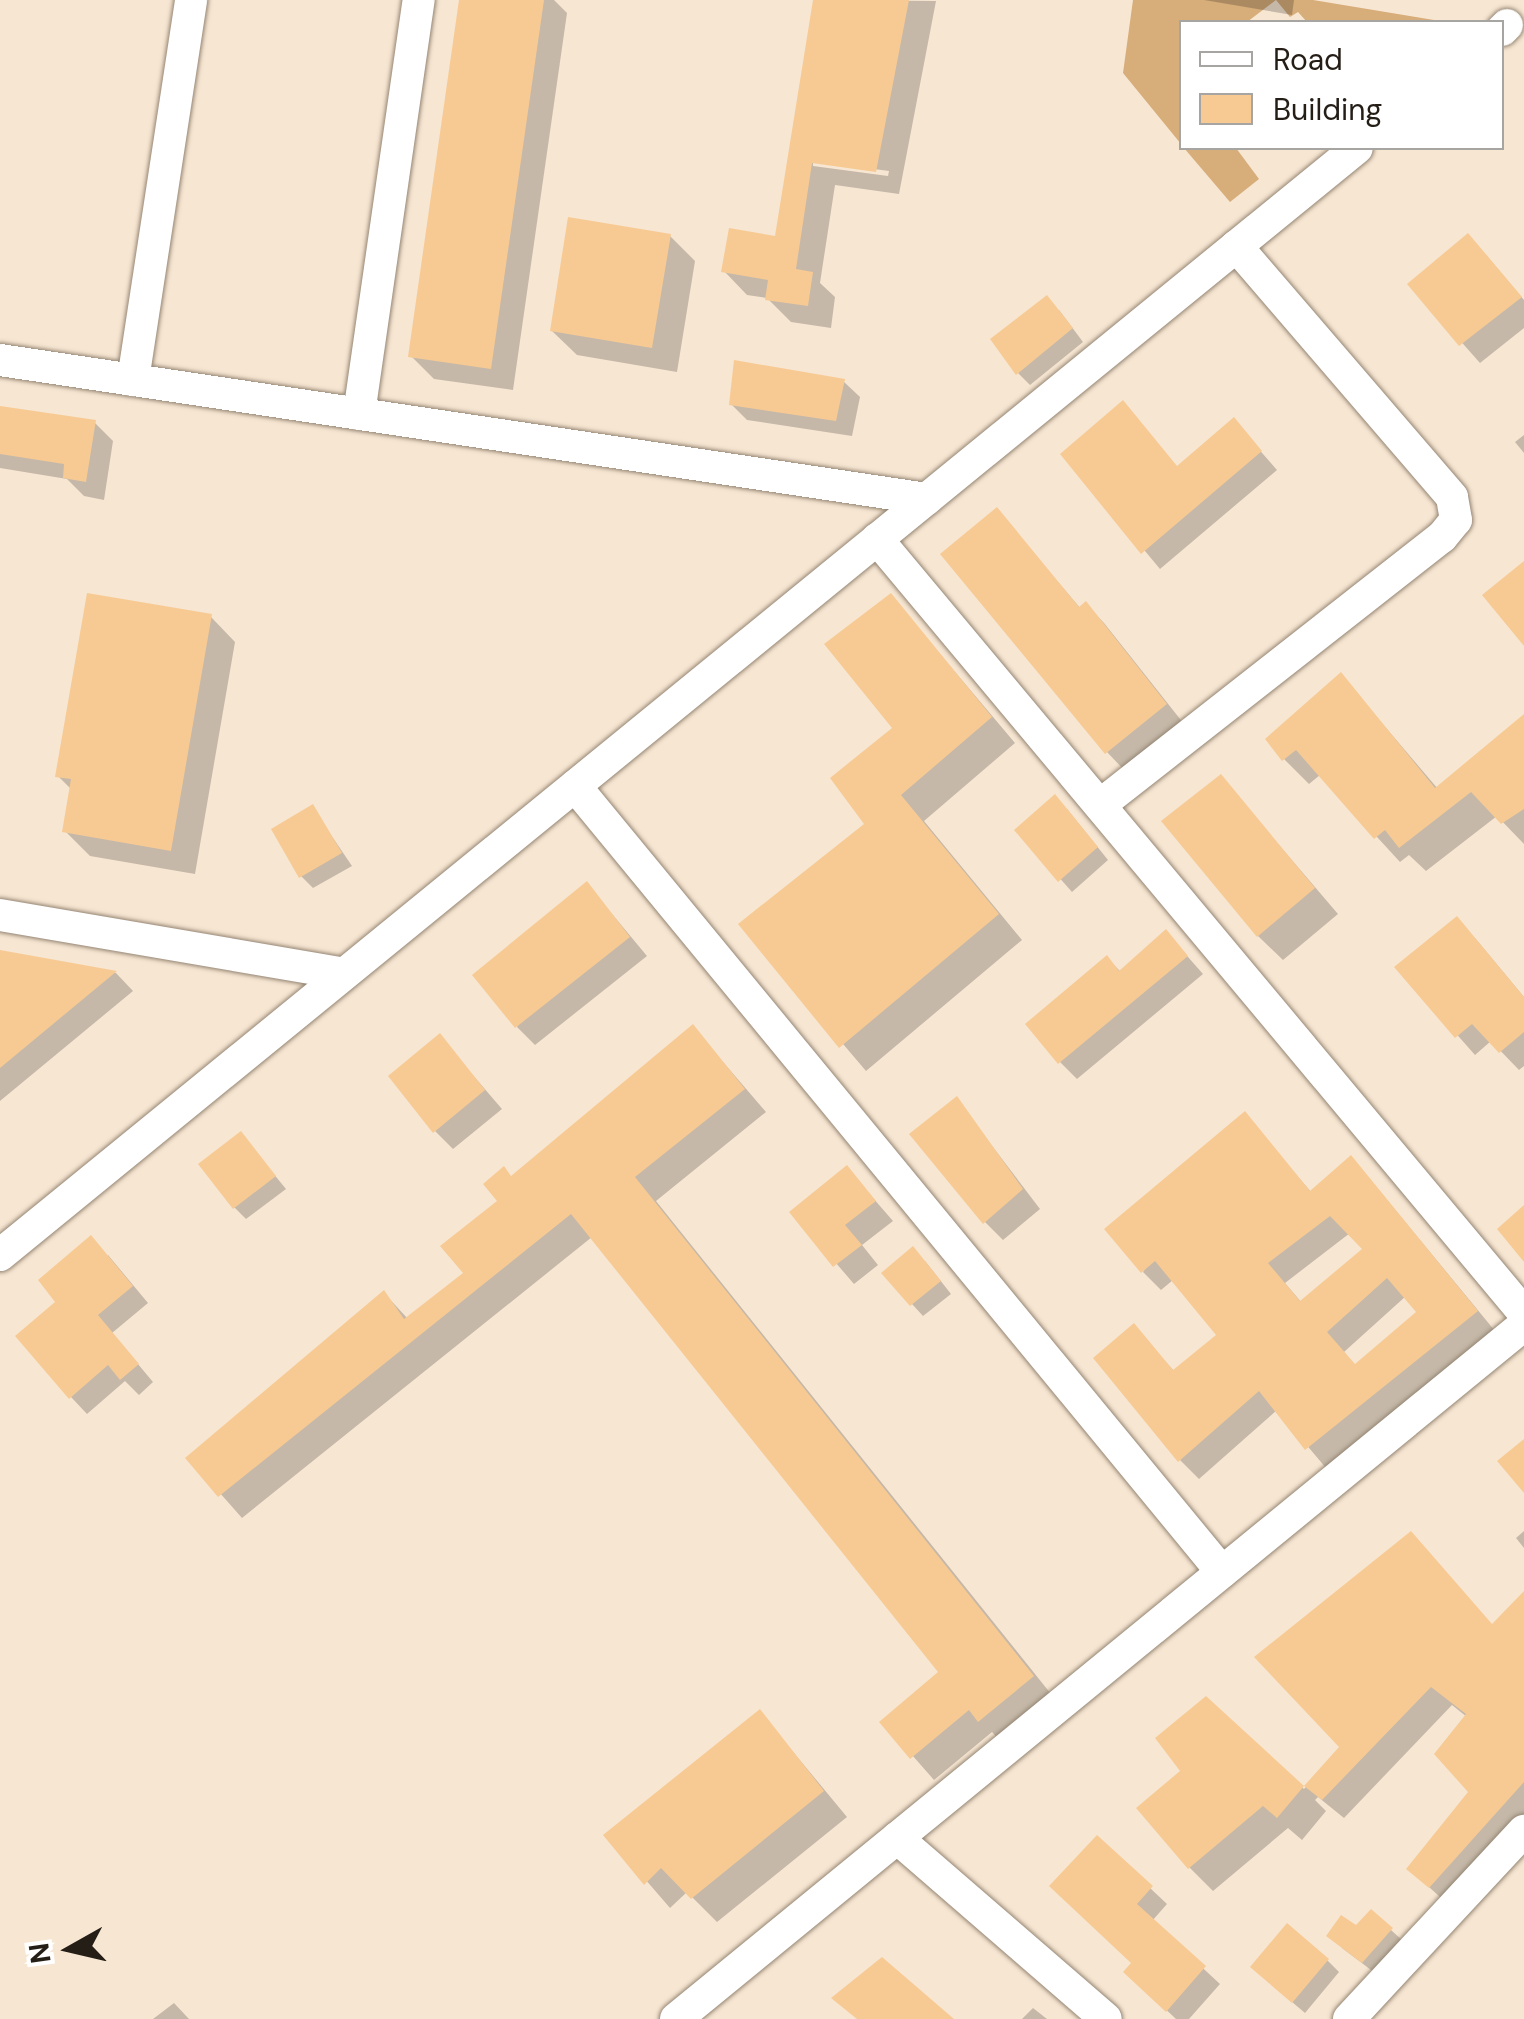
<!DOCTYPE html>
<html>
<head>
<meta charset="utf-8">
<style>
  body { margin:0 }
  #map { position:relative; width:1524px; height:2019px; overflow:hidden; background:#f7e6d2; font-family:"DM Sans",sans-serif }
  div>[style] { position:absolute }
  .green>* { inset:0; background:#d7ad7a }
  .shadow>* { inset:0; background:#0003 }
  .building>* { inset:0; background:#f7ca93 }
  .roads { filter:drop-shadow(0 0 2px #948573) drop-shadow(0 0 2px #948573) }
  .minor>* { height:32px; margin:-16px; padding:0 16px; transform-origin:16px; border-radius:16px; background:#fff }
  span { translate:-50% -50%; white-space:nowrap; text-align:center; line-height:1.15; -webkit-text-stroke:10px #fff; paint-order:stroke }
  .legend { position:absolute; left:1179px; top:20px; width:325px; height:130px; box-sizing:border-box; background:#fff; border:2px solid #a7a5a2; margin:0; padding:12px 18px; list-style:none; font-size:30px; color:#241e17 }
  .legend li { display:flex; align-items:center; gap:20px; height:50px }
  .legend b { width:50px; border:2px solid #a7a5a2 }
  .north { position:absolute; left:20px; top:1899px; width:100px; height:100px; -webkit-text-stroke:8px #fff; paint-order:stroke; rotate:262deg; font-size:28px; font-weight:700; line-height:40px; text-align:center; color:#241e17 }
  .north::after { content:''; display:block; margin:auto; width:35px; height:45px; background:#241e17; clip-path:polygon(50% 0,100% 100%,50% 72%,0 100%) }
</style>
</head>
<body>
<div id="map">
  <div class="green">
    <i style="clip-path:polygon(1133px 0,1276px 0,1247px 22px,1182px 22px,1181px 144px,1123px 73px)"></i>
    <i style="clip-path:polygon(1276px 0,1313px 0,1446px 22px,1307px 22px,1298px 12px,1290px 17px)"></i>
    <i style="clip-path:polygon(1184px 148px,1236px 148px,1259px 179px,1230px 202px)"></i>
  </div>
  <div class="shadow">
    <i style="clip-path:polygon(462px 0,554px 0,567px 13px,513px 390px,434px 379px,411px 356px)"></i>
    <i style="clip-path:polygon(evenodd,815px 0,936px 1px,899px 194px,835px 185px,820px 283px,835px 297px,831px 328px,791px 322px,767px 298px,747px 295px,724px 271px,777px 239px,815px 0,813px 161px,889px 171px,888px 176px,813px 166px,813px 161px)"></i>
    <i style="clip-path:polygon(1204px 0,1294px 0,1292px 15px)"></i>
    <i style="clip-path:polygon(670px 236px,695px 261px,677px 372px,577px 355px,552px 331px)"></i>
    <i style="clip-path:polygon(1486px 255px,1524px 300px,1524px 328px,1480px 363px,1410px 284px)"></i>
    <i style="clip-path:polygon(1059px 310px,1083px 342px,1030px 385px,1018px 373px)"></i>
    <i style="clip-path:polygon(843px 381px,860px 397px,852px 436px,747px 420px,731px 404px)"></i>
    <i style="clip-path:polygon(0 408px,95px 423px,113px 441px,104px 500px,84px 496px,67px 479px,0 468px)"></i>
    <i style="clip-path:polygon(1234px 421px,1277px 470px,1160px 569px,1064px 454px,1179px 468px)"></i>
    <i style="clip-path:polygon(1524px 435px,1524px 453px,1515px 442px)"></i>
    <i style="clip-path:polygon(997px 510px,1081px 609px,1086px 604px,1104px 623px,1184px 724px,1125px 771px,1107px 752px)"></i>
    <i style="clip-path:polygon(891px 596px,1015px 743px,924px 821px,1022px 940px,866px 1071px,741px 924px,868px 824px,895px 729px)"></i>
    <i style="clip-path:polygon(211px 617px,235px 642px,195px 874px,90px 856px,65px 831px,72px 790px,58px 776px)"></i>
    <i style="clip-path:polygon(1341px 675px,1438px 789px,1524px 728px,1524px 844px,1497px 816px,1426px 871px,1409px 855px,1400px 862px,1320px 775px,1309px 784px,1284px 759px)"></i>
    <i style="clip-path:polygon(1221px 777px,1338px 914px,1283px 960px,1258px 936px)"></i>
    <i style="clip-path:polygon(312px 807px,352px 866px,313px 888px,301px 876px)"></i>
    <i style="clip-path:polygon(1067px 809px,1108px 860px,1072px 892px,1018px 831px)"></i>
    <i style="clip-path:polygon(587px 884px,647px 956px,535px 1045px,517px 1027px)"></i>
    <i style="clip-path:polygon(1166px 932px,1203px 974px,1077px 1079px,1060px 1062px,1107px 958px,1121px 972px)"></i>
    <i style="clip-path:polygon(1475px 938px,1524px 997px,1524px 1066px,1519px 1070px,1491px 1041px,1475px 1055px,1398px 968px)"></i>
    <i style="clip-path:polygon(0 952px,116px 973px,133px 991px,0 1101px)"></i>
    <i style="clip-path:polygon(693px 1027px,766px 1112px,656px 1201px,1055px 1699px,1002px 1743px,992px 1732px,934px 1780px,883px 1722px,942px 1673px,592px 1237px,242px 1518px,189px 1458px,384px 1293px,408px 1319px,466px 1273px,512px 1179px)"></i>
    <i style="clip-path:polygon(440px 1037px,502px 1109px,453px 1149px,435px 1131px)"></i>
    <i style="clip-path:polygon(957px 1100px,1040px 1209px,1003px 1240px,985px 1222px)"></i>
    <i style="clip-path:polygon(evenodd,1244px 1114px,1312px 1193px,1369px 1178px,1495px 1331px,1326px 1468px,1277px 1410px,1199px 1479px,1180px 1460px,1134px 1327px,1175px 1372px,1219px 1335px,1173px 1280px,1161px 1290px,1143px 1272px,1244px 1114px,1350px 1233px,1365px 1249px,1302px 1303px,1285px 1283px,1350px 1233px,1244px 1114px,1406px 1296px,1420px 1312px,1356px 1367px,1344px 1352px,1406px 1296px)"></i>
    <i style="clip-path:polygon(241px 1134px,286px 1189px,246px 1219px,234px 1207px)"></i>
    <i style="clip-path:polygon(847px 1168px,893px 1221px,862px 1245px,878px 1265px,854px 1284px,792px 1212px)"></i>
    <i style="clip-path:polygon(108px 1255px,148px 1303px,112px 1333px,153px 1382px,139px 1395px,125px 1381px,87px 1414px,71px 1397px)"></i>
    <i style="clip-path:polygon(925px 1261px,951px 1294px,923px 1316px,912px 1304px)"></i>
    <i style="clip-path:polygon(1524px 1531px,1524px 1548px,1516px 1538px)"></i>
    <i style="clip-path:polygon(1524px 1594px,1524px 1823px,1450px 1906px,1409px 1869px,1471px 1792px,1467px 1717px,1452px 1705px,1344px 1818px,1318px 1797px,1315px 1800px,1326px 1811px,1302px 1840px,1288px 1828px,1213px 1891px,1189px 1867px,1183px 1771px,1206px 1699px,1304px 1789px,1343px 1747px,1493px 1626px)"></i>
    <i style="clip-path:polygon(760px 1712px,847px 1817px,717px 1922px,687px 1892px,670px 1908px,607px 1835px)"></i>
    <i style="clip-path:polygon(1097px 1838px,1167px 1904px,1152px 1921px,1220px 1984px,1189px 2019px,1176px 2019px,1126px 1972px,1134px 1963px)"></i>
    <i style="clip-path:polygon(1391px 1930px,1403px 1941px,1375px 1973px,1342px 1948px)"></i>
    <i style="clip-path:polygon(1327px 1960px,1339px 1972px,1305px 2013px,1265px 1979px)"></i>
    <i style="clip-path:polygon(174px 2003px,189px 2019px,153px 2019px)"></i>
    <i style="clip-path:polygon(1033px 2008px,1047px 2019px,1022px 2019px)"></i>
  </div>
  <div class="building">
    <i style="clip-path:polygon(459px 0,544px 0,491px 369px,408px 357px)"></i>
    <i style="clip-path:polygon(813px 0,909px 0,876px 172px,812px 163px,796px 269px,813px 272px,808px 306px,765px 300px,768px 280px,721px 272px,729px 228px,775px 236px)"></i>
    <i style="clip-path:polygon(568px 217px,671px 234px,652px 348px,550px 331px)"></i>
    <i style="clip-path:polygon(1468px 233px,1522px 297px,1459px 346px,1407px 284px)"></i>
    <i style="clip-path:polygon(1047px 295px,1073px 328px,1016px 375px,990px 339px)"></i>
    <i style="clip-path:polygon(734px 360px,845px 379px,836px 421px,729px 405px)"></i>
    <i style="clip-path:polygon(1123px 400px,1177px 466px,1234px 417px,1262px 451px,1141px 554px,1060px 454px)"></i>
    <i style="clip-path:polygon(0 406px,96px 420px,86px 482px,63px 478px,64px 464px,0 454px)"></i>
    <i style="clip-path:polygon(997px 507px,1079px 607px,1086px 601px,1167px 704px,1105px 754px,940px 554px)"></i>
    <i style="clip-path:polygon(1524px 561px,1524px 646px,1482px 595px)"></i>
    <i style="clip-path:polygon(87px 593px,212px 614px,171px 851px,62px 832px,71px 779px,55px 777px)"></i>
    <i style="clip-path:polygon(891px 593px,992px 717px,901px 795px,999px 914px,839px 1048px,738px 924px,864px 824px,830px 778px,892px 728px,824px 644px)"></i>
    <i style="clip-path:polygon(1341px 672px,1435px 788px,1524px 714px,1524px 809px,1501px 824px,1471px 792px,1399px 848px,1385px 830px,1374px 839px,1296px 750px,1282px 761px,1265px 739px)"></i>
    <i style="clip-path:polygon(1221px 774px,1315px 888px,1257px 937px,1161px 821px)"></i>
    <i style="clip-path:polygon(1055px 794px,1098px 847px,1058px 882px,1014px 830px)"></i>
    <i style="clip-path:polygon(313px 804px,342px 853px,299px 878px,271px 829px)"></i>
    <i style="clip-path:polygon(587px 881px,630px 937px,515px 1028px,472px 975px)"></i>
    <i style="clip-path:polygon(1457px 916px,1524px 997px,1524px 1032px,1499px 1053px,1472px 1024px,1455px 1038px,1394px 967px)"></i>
    <i style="clip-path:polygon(1166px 929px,1188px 956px,1058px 1064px,1025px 1024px,1107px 955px,1119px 971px)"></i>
    <i style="clip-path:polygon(0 950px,117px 971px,0 1068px)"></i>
    <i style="clip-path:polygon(693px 1024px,745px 1089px,635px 1177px,1034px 1676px,978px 1722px,969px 1710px,910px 1759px,879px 1722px,938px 1672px,571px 1214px,218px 1497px,185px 1458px,384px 1290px,404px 1319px,463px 1273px,440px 1246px,497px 1201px,483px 1184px,504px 1166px,511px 1176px)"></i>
    <i style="clip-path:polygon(440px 1033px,485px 1090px,433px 1133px,388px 1076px)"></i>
    <i style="clip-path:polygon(957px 1096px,1023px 1189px,983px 1224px,909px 1134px)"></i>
    <i style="clip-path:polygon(evenodd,1245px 1111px,1310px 1191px,1351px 1155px,1478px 1311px,1305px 1450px,1259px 1391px,1178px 1462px,1093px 1358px,1134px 1323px,1173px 1370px,1216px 1335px,1155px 1261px,1141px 1273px,1104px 1229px,1245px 1111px,1330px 1216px,1362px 1249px,1300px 1301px,1268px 1263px,1330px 1216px,1245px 1111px,1387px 1278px,1416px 1312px,1355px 1364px,1327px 1332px,1387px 1278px)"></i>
    <i style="clip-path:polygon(241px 1131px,276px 1176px,233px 1209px,198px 1164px)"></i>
    <i style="clip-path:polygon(847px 1165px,876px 1201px,845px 1225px,862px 1245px,833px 1267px,789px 1212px)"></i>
    <i style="clip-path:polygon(1524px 1205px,1524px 1262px,1497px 1229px)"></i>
    <i style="clip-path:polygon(91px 1235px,133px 1286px,98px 1315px,139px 1364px,120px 1380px,108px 1365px,69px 1399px,15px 1336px,55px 1302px,38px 1280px)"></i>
    <i style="clip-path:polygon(913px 1246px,941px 1281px,910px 1306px,881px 1273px)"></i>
    <i style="clip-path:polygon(1524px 1439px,1524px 1493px,1497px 1461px)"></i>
    <i style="clip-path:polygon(1411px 1531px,1492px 1624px,1524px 1591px,1524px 1782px,1429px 1888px,1406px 1869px,1468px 1792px,1434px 1754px,1466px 1714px,1431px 1687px,1322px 1800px,1304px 1786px,1339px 1747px,1254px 1657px)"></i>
    <i style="clip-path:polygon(1206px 1696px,1304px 1786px,1277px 1818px,1263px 1806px,1188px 1869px,1136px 1808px,1180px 1771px,1155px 1738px)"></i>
    <i style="clip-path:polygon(760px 1709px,824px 1791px,691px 1899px,661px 1868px,644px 1885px,603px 1835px)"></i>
    <i style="clip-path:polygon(1097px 1835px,1153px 1886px,1137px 1904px,1206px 1966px,1166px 2012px,1123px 1972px,1131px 1963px,1049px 1886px)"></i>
    <i style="clip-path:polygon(1371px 1909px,1393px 1928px,1362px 1963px,1326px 1936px,1341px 1915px,1356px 1925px)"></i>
    <i style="clip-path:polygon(1287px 1923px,1329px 1959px,1292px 2003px,1250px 1967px)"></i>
    <i style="clip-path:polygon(882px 1957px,954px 2019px,857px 2019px,831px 1998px)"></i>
  </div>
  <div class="roads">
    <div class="minor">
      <i style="left:1502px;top:30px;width:7px;rotate:-45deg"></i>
      <i style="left:0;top:360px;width:937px;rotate:8.53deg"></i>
      <i style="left:133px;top:380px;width:384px;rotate:-81.3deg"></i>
      <i style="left:359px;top:414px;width:418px;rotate:-81.8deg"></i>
      <i style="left:877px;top:539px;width:1009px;rotate:50.11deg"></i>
      <i style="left:575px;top:786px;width:1018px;rotate:50.54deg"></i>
      <i style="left:1100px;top:805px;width:434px;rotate:-38.1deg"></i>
      <i style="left:1442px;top:537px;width:22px;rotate:-51deg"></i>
      <i style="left:1456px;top:520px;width:23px;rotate:-100deg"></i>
      <i style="left:1452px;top:497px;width:331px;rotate:-130.7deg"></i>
      <i style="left:0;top:915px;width:349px;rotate:9.7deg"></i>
      <i style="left:0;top:1255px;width:1751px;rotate:-39.21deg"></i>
      <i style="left:897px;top:1838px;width:276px;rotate:40.9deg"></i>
      <i style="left:676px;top:2019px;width:1096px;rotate:-39.3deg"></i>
      <i style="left:1349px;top:2019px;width:257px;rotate:-47.1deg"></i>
    </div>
  </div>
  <ul class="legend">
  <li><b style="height:12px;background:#fff"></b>Road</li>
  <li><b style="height:28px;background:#f7ca93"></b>Building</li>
  </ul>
  <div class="north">N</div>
</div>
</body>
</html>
